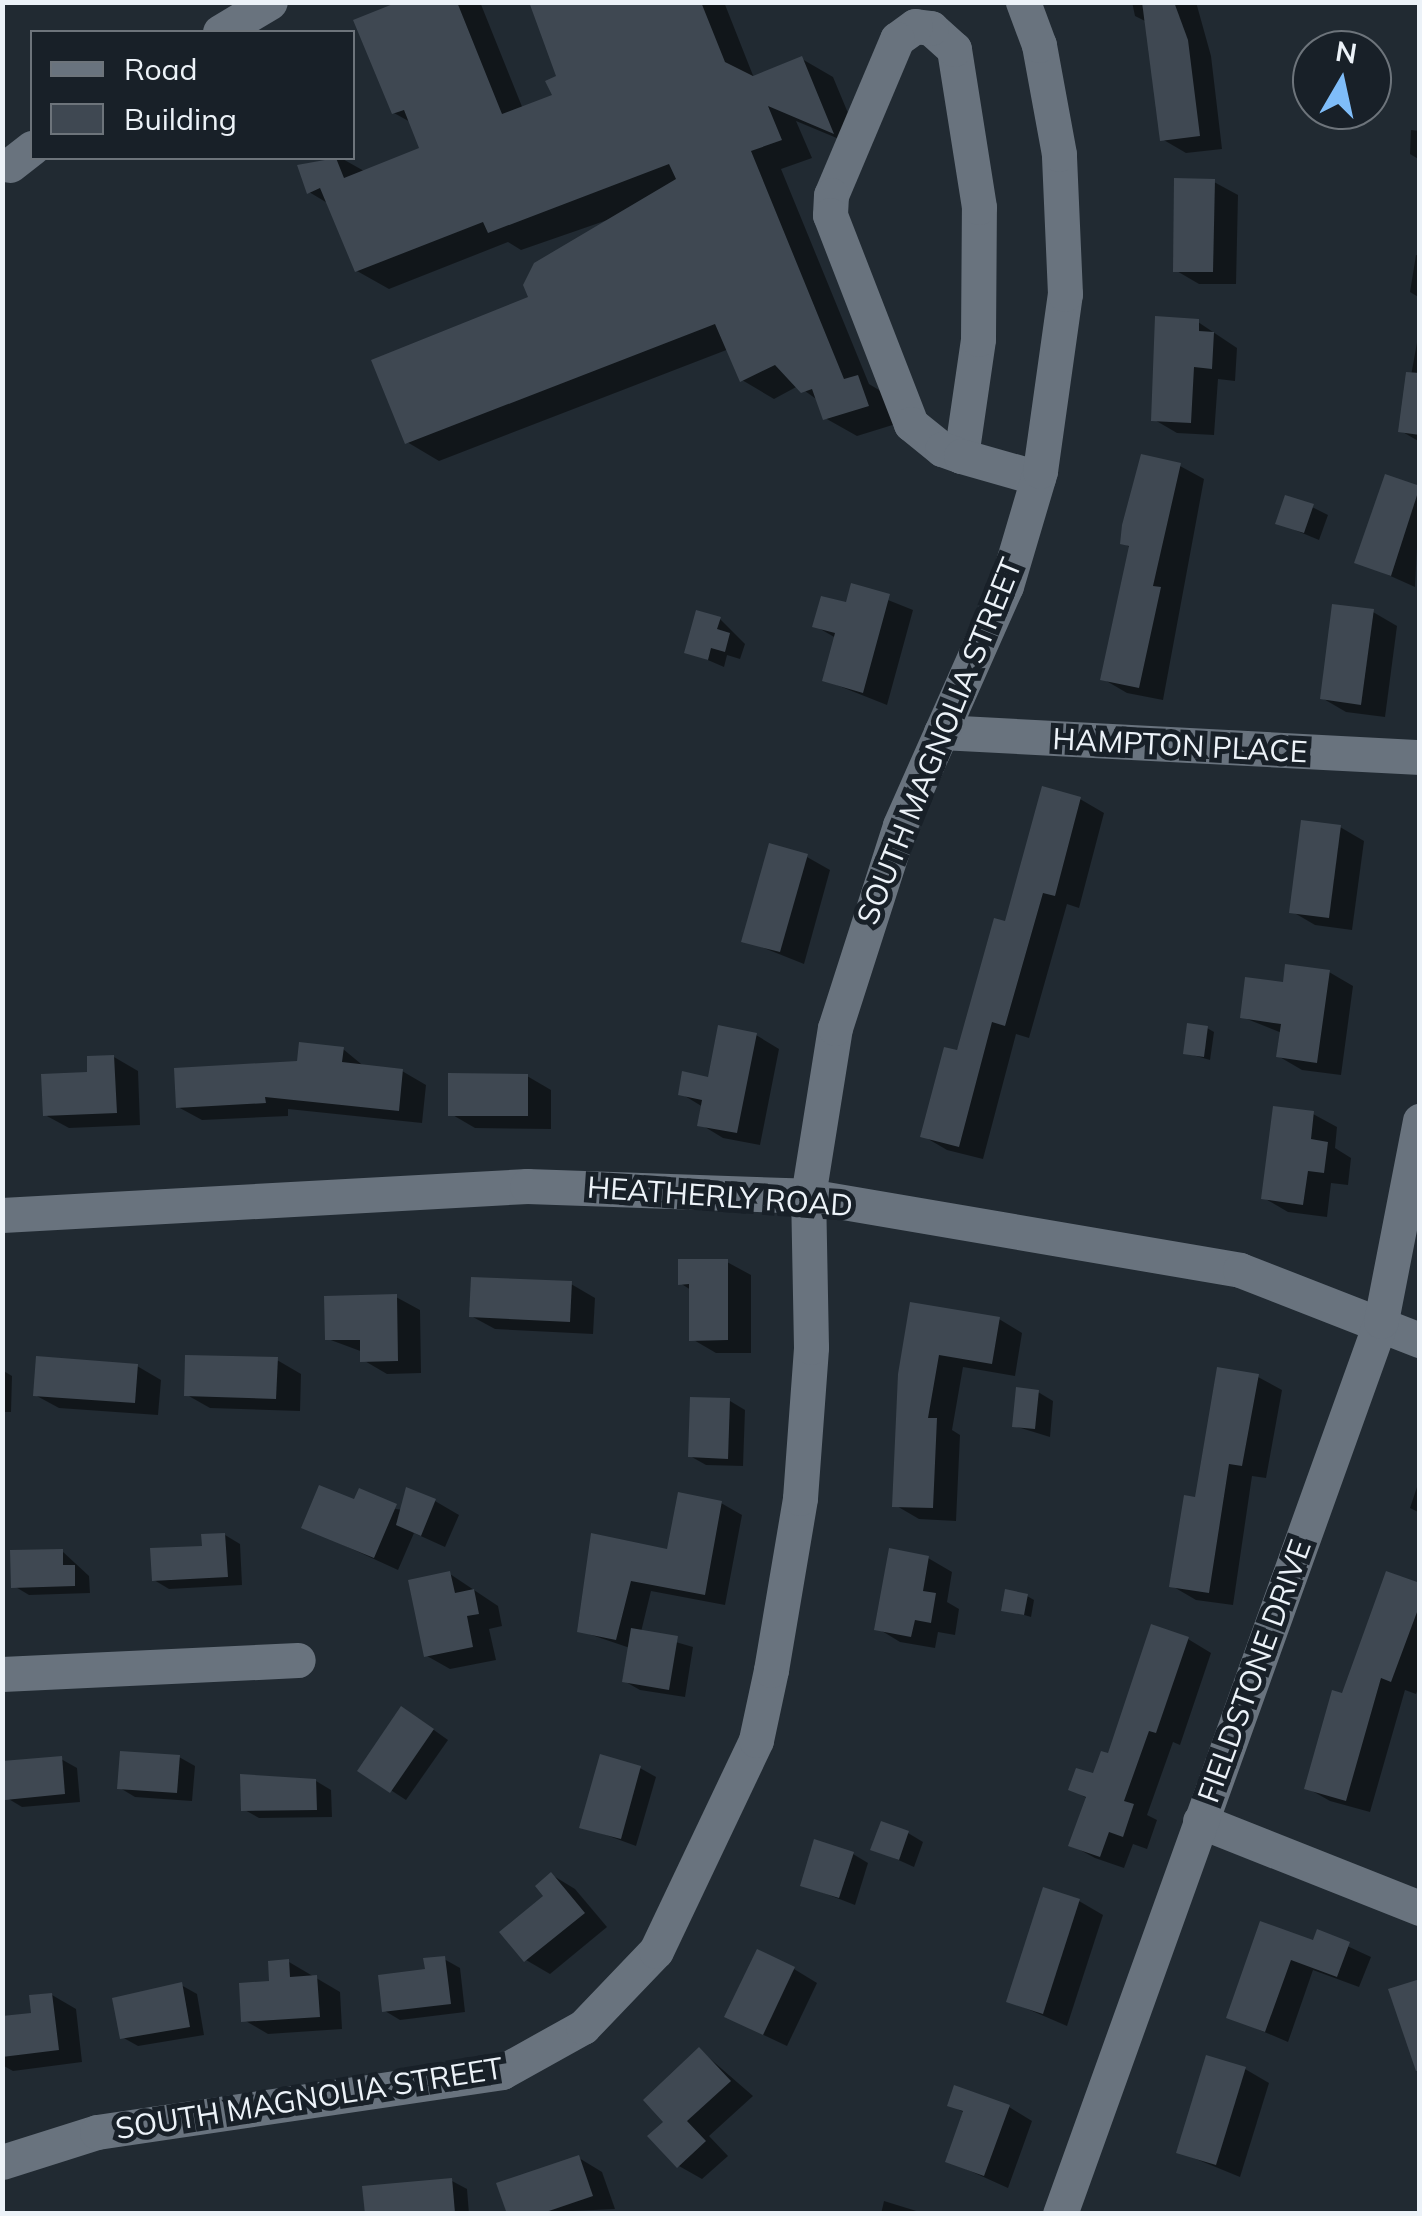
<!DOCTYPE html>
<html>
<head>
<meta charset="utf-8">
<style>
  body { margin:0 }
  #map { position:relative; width:1422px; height:2216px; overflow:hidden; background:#212a32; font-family:Mulish,sans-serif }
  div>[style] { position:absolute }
  .shadow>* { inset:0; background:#0007 }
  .building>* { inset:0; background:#3f4852 }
  .minor>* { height:35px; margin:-17.5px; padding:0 17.5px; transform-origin:17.5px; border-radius:17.5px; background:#69737e }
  span { translate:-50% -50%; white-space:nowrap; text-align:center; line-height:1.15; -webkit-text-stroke:10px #182028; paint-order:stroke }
  .street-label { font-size:30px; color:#ecf2f8 }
  .frame { position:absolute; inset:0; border:5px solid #ecf2f8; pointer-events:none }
  .legend { position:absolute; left:30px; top:30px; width:325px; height:130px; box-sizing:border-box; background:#182028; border:2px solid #6d747b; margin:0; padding:12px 18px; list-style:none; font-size:30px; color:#ecf2f8 }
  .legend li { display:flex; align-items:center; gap:20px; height:50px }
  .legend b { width:50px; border:2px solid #6d747b }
  .north { position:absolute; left:1292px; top:30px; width:100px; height:100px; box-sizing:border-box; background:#182028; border:2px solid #6d747b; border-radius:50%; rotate:9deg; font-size:28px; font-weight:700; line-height:40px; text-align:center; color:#ecf2f8 }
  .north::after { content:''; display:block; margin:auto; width:35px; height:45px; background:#7fbdf9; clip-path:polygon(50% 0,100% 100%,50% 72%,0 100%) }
</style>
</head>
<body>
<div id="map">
  <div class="shadow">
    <i style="clip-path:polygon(404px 2px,480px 2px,523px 109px,556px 96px,559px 78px,531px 2px,724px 2px,754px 78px,802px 59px,833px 77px,863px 149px,796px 121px,812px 158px,781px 169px,869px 384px,889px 396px,899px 423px,857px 436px,825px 418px,819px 401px,798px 386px,774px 399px,742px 380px,729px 349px,439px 461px,407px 442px,532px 299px,619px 216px,521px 250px,508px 242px,389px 289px,357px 271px,329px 204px,309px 192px,300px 167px,341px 158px,364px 171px,422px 149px,412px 123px,394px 113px)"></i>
    <i style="clip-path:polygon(1132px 2px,1196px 2px,1211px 56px,1222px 149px,1186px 153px,1162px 139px,1147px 22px,1135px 16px)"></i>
    <i style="clip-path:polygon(1411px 130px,1420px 131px,1420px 160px,1410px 154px)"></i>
    <i style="clip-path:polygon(1214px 182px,1238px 195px,1236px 284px,1199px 284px,1175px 270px)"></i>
    <i style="clip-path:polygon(1416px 255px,1420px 256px,1420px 298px,1410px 292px)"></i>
    <i style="clip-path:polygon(1198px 322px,1237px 348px,1235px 381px,1218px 379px,1214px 435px,1177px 433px,1153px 419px)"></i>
    <i style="clip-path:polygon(1420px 326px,1420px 442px,1401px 431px)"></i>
    <i style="clip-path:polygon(1180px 466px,1204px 479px,1163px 700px,1127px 693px,1103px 679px,1131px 548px,1123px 543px)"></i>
    <i style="clip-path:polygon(1386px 477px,1420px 489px,1415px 587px,1357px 561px)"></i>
    <i style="clip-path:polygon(1312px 507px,1328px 515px,1319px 540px,1278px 523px)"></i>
    <i style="clip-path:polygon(853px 586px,913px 610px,887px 705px,824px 680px,836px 638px,815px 626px,847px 605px)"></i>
    <i style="clip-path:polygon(1373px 612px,1397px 626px,1385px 717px,1346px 712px,1322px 698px)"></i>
    <i style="clip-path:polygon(720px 619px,745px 644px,740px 659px,727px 655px,724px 667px,687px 651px)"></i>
    <i style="clip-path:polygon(1080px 799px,1104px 813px,1079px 908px,1067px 904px,1029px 1038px,1016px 1034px,983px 1159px,947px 1150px,923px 1136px,1007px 924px)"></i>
    <i style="clip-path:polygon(1340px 827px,1364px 841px,1352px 930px,1315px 925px,1291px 911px)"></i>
    <i style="clip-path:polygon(807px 857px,830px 870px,804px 964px,744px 940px)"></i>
    <i style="clip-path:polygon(1329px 972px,1353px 986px,1341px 1075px,1302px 1070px,1278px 1056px,1282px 1033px,1242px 1017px,1285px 985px)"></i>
    <i style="clip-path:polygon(1207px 1028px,1214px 1032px,1210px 1060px,1186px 1053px)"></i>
    <i style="clip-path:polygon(756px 1035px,779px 1049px,760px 1145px,723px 1138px,700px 1124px,703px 1107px,680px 1093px,710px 1080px)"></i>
    <i style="clip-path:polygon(343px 1049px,366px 1068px,402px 1071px,426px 1085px,422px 1123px,288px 1109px,288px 1116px,202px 1120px,178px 1107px)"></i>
    <i style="clip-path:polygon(114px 1057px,138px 1071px,140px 1125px,69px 1128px,45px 1115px)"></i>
    <i style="clip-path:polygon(527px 1076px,551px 1090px,551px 1129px,475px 1128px,451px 1114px)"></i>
    <i style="clip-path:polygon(1313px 1114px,1337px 1127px,1335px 1148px,1351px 1158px,1348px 1185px,1331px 1183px,1327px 1217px,1288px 1212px,1264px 1198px)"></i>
    <i style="clip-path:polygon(727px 1262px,751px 1275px,751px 1353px,716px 1353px,692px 1339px,691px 1290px,680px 1283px)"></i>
    <i style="clip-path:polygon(571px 1284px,595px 1298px,593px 1334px,495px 1329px,471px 1316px)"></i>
    <i style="clip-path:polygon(396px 1297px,420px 1310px,421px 1373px,387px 1374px,363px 1360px,363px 1352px,328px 1339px)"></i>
    <i style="clip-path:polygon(999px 1319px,1022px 1333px,1015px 1376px,963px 1367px,952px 1430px,960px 1435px,956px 1521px,919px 1519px,895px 1505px,901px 1374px)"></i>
    <i style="clip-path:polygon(277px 1360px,301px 1374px,300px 1411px,210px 1408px,187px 1395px)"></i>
    <i style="clip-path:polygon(137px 1366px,161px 1380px,158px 1415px,59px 1408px,35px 1395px)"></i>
    <i style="clip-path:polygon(2px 1370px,12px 1376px,11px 1412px,2px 1412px)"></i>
    <i style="clip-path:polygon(1258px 1377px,1282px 1390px,1266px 1478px,1252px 1476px,1233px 1605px,1196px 1600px,1172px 1586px,1197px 1500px)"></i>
    <i style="clip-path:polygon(1038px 1392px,1053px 1401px,1050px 1437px,1014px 1426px)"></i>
    <i style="clip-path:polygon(730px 1401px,745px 1410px,743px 1466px,706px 1465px,690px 1456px)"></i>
    <i style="clip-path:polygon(1420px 1478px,1420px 1513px,1410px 1508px)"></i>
    <i style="clip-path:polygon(435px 1501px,459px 1515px,445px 1547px,414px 1533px,398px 1570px,304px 1527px,356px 1503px,403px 1510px)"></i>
    <i style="clip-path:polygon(721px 1503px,742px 1515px,725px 1605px,651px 1591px,641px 1632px,693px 1647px,685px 1697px,640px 1690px,624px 1681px,630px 1648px,580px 1631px,594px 1536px,669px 1552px)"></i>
    <i style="clip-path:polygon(225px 1535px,240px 1544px,242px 1585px,169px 1589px,154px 1580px)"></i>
    <i style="clip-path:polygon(62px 1551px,89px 1576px,90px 1593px,29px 1595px,14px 1586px)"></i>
    <i style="clip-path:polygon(928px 1558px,952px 1572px,947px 1602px,959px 1609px,955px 1635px,938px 1632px,935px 1648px,900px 1642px,877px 1628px)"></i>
    <i style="clip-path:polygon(450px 1574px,498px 1606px,502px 1626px,489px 1629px,496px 1660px,450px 1669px,427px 1656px)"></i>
    <i style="clip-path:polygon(1420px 1585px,1420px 1683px,1416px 1694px,1405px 1690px,1370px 1812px,1330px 1801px,1307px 1788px,1344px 1696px)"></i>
    <i style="clip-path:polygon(1027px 1596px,1034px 1600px,1031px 1617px,1004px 1609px)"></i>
    <i style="clip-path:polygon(1188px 1639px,1211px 1653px,1180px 1745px,1173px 1742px,1147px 1815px,1157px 1820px,1147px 1849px,1133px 1844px,1124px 1868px,1095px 1858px,1071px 1845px,1088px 1799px,1071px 1789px,1094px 1776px)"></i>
    <i style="clip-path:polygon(417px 1718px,448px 1740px,406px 1800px,360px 1770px)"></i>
    <i style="clip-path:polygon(179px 1757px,195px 1766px,192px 1801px,135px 1797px,120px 1788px)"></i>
    <i style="clip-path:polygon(61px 1759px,77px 1768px,80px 1802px,22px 1807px,7px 1798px)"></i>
    <i style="clip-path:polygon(640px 1768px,656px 1777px,636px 1846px,582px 1826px)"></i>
    <i style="clip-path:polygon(316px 1781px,331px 1790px,332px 1817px,259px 1818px,243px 1809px)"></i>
    <i style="clip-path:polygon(908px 1833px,923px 1842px,914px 1867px,874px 1849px)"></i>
    <i style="clip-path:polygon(853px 1854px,868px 1863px,855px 1905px,803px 1885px)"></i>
    <i style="clip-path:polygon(552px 1875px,575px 1889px,607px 1927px,550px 1974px,526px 1960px)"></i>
    <i style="clip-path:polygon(1079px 1901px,1103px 1915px,1067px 2026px,1009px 2001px)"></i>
    <i style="clip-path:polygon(1262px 1924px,1315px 1943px,1319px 1933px,1371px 1957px,1359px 1987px,1313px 1970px,1288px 2042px,1229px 2017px)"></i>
    <i style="clip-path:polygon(444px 1959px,460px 1968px,465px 2012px,400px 2020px,385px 2011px)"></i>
    <i style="clip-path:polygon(289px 1962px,340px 1992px,342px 2029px,268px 2034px,244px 2020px)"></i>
    <i style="clip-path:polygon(794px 1969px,817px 1983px,787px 2046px,751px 2029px)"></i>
    <i style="clip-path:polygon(181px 1985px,197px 1994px,204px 2035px,138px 2046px,122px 2037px)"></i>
    <i style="clip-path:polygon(52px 1995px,76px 2009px,82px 2062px,13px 2071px,2px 2065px,2px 2018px,34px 2015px)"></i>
    <i style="clip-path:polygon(700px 2050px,753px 2096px,709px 2136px,728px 2156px,702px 2179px,679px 2166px,666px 2122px)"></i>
    <i style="clip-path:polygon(1245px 2069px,1269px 2083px,1240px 2177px,1179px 2152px)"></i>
    <i style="clip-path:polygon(950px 2105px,1009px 2107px,1032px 2121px,1008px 2188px,948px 2161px,965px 2113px)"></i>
    <i style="clip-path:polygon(579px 2158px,602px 2172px,615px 2209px,509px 2214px)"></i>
    <i style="clip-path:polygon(452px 2181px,467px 2189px,469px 2214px,367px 2214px)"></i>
    <i style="clip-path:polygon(884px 2201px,926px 2214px,881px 2214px)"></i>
  </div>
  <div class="building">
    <i style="clip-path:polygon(398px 2px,457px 2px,502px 114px,552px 95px,545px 81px,556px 76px,529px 2px,701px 2px,725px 62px,753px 76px,802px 56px,834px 134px,768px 106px,782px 140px,751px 151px,844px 379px,858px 375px,869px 406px,823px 420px,812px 389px,801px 393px,775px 365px,740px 382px,715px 324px,405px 444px,371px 360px,528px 297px,523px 285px,534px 263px,676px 179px,669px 164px,488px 233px,483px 222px,355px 272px,320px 188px,307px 194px,297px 165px,336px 158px,344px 178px,419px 148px,404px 110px,392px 114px,353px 20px)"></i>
    <i style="clip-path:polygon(1142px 2px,1174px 2px,1188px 40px,1200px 136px,1160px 141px)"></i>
    <i style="clip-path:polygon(1174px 178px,1215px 179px,1213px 272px,1173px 272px)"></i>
    <i style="clip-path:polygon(1155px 316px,1199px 319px,1199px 331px,1214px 332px,1212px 369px,1194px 367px,1191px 423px,1151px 421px)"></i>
    <i style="clip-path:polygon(1406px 372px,1420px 373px,1420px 435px,1398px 432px)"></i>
    <i style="clip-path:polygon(1141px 454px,1181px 463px,1153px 586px,1161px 587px,1139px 688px,1100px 680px,1129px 546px,1120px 544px,1122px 525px)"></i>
    <i style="clip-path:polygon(1385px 474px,1420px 486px,1391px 576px,1354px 563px)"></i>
    <i style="clip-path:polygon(1285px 495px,1314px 504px,1304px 533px,1275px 524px)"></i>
    <i style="clip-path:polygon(851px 583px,890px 594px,863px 693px,822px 681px,835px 633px,812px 627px,821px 596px,846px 602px)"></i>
    <i style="clip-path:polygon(1332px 604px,1374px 609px,1361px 705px,1320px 699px)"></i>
    <i style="clip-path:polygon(696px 610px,721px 617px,717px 629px,730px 633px,725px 652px,711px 648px,708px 660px,684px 653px)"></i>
    <i style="clip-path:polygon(1042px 786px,1081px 797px,1055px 896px,1043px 893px,1005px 1026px,992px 1022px,959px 1147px,920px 1137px,944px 1047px,957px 1050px,994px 918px,1005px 921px)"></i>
    <i style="clip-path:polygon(1301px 820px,1341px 825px,1329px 918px,1289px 913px)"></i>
    <i style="clip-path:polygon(769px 843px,808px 854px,780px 952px,741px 942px)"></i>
    <i style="clip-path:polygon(1285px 964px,1330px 970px,1317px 1063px,1276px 1057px,1281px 1024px,1240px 1018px,1245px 977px,1283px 982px)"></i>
    <i style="clip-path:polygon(1187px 1023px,1208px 1026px,1204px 1057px,1183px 1054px)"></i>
    <i style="clip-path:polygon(718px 1025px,757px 1033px,737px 1133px,697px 1126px,702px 1100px,678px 1095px,682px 1071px,708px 1077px)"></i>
    <i style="clip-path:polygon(299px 1042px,344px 1047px,342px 1062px,403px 1069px,399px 1111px,265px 1097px,266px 1103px,176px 1108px,174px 1068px,297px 1061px)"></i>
    <i style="clip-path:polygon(114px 1055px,117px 1113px,43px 1116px,41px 1074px,87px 1072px,87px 1056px)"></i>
    <i style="clip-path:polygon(448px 1073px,528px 1074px,528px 1116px,448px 1116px)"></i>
    <i style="clip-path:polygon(1273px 1106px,1314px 1111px,1311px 1139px,1328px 1142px,1324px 1173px,1308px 1171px,1303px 1205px,1261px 1199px)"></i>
    <i style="clip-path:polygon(678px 1259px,728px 1259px,728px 1340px,689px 1341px,689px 1284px,678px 1285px)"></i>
    <i style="clip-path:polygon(471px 1277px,572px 1281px,570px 1322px,469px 1317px)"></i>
    <i style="clip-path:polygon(397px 1294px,398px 1361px,360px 1362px,360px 1340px,325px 1340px,324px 1296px)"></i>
    <i style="clip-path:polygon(910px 1302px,1000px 1317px,992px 1364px,939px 1355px,928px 1418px,937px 1418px,933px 1508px,892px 1507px,898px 1374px)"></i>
    <i style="clip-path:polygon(185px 1355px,278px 1357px,276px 1399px,184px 1396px)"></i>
    <i style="clip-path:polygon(36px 1356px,138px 1364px,135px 1403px,33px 1396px)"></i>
    <i style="clip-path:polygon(1217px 1367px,1259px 1374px,1242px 1466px,1229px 1464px,1209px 1593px,1169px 1587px,1184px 1495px,1195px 1497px)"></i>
    <i style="clip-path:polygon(1016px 1387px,1039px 1390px,1035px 1429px,1012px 1427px)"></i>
    <i style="clip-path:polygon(690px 1397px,730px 1398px,728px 1459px,688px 1457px)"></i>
    <i style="clip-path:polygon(319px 1485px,354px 1499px,359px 1488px,397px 1504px,374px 1558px,301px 1528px)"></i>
    <i style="clip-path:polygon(406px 1487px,436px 1499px,421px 1536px,396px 1525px)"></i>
    <i style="clip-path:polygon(678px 1492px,722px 1501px,705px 1595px,631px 1581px,616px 1640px,577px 1632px,591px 1533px,667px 1549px)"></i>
    <i style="clip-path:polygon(225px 1533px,228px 1577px,152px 1581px,150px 1548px,202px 1546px,201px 1534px)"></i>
    <i style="clip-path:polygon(889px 1548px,929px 1556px,923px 1591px,936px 1593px,931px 1623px,915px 1620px,911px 1637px,874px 1630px)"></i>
    <i style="clip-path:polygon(63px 1549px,63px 1565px,75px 1565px,75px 1586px,11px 1588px,10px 1550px)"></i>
    <i style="clip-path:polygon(450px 1571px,455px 1593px,474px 1589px,479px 1614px,467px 1616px,473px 1647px,424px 1657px,408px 1580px)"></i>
    <i style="clip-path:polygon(1386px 1571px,1420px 1583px,1420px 1604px,1391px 1682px,1381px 1678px,1346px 1801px,1304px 1789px,1332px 1690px,1342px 1693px)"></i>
    <i style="clip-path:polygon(1005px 1589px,1028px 1594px,1024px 1615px,1001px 1611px)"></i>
    <i style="clip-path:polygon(1151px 1624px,1189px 1637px,1156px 1733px,1149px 1731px,1124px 1801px,1134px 1804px,1123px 1837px,1109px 1832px,1100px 1857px,1068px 1846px,1086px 1797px,1068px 1790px,1076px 1768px,1093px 1773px,1101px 1751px,1108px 1753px)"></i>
    <i style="clip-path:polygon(631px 1628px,678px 1636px,669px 1690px,622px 1682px)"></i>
    <i style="clip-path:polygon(401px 1706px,434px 1729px,390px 1793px,357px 1771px)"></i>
    <i style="clip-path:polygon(120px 1751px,180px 1755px,177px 1793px,117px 1789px)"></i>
    <i style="clip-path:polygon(600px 1754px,641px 1766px,621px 1839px,579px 1828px)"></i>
    <i style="clip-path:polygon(62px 1756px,65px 1794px,5px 1800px,2px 1761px)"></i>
    <i style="clip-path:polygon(240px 1774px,316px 1779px,317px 1810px,241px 1811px)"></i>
    <i style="clip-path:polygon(881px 1821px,909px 1831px,899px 1860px,870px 1850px)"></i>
    <i style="clip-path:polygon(814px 1839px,854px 1852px,839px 1898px,800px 1886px)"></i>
    <i style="clip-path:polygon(551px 1872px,585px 1913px,524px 1962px,499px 1932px,543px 1896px,535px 1886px)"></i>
    <i style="clip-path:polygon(1043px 1887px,1080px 1899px,1043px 2014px,1006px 2002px)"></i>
    <i style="clip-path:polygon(1260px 1921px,1313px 1940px,1317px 1929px,1350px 1942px,1337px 1977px,1291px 1960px,1265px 2032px,1226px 2018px)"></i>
    <i style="clip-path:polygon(757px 1949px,795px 1967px,763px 2035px,724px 2017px)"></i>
    <i style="clip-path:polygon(445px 1956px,451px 2004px,382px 2012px,378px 1975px,425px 1969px,423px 1958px)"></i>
    <i style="clip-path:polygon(289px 1959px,290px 1977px,317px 1975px,320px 2017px,241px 2022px,239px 1983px,269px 1981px,268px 1961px)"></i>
    <i style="clip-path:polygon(1420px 1979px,1420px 2070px,1416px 2071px,1388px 1989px)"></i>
    <i style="clip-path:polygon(182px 1982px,190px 2027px,120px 2039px,112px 1998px)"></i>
    <i style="clip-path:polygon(52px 1993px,59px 2050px,2px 2057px,2px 2016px,31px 2013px,29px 1995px)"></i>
    <i style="clip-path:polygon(699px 2047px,731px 2081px,687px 2121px,706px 2141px,677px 2168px,647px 2136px,663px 2122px,643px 2100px)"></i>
    <i style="clip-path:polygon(1206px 2055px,1246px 2067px,1216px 2165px,1176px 2153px)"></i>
    <i style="clip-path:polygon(954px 2085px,1010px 2105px,984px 2176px,945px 2162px,963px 2111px,947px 2106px)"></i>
    <i style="clip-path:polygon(579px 2155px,593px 2196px,540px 2214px,507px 2214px,496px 2183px)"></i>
    <i style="clip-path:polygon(452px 2178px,455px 2213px,365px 2214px,362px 2186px)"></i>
  </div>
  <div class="minor">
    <i style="left:220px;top:32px;width:58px;rotate:-31deg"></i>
    <i style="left:10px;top:165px;width:28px;rotate:-38deg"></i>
    <i style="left:961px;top:456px;width:118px;rotate:-81.7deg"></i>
    <i style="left:978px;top:339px;width:132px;rotate:-89.6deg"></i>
    <i style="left:979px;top:207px;width:160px;rotate:-99deg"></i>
    <i style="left:954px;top:49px;width:31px;rotate:-138deg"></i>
    <i style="left:931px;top:28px;width:16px;rotate:-173deg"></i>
    <i style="left:915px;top:26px;width:22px;rotate:144deg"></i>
    <i style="left:897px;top:39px;width:169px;rotate:112.9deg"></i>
    <i style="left:831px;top:195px;width:20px;rotate:93deg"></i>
    <i style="left:830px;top:215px;width:224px;rotate:68.8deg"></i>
    <i style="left:911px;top:424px;width:40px;rotate:39deg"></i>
    <i style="left:942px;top:449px;width:20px;rotate:20deg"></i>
    <i style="left:961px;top:456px;width:80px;rotate:15.9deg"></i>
    <i style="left:941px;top:732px;width:480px;rotate:3deg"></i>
    <i style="left:2px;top:1215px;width:526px;rotate:-3.16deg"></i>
    <i style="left:527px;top:1186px;width:281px;rotate:2deg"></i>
    <i style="left:808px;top:1196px;width:438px;rotate:9.7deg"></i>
    <i style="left:1240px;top:1270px;width:193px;rotate:21.3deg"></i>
    <i style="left:2px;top:1674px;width:296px;rotate:-2.7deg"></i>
    <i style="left:1200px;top:1821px;width:237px;rotate:21.6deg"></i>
    <i style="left:2px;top:2162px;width:100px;rotate:-17.5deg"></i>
    <i style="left:97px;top:2132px;width:409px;rotate:-8.4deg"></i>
    <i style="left:502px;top:2072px;width:93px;rotate:-29.1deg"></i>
    <i style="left:583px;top:2027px;width:105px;rotate:-46.2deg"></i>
    <i style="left:656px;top:1951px;width:233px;rotate:-64.6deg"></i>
    <i style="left:756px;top:1740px;width:72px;rotate:-77.9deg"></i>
    <i style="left:771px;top:1670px;width:174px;rotate:-80.4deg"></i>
    <i style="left:800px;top:1498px;width:151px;rotate:-85.8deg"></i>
    <i style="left:811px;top:1347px;width:151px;rotate:-91.1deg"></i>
    <i style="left:808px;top:1196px;width:170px;rotate:-80.9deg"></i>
    <i style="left:835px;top:1028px;width:213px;rotate:-72.2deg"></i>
    <i style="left:900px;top:825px;width:261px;rotate:-66.1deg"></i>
    <i style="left:1006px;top:586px;width:120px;rotate:-73.5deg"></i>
    <i style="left:1040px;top:471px;width:179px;rotate:-82deg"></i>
    <i style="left:1065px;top:294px;width:140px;rotate:-92.5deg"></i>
    <i style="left:1059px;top:154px;width:111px;rotate:-100.4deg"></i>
    <i style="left:1039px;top:45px;width:46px;rotate:-110.4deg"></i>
    <i style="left:1060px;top:2214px;width:949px;rotate:-70.23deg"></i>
    <i style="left:1381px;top:1321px;width:204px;rotate:-79deg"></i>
  </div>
  <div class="street-label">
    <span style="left:939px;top:741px;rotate:-68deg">SOUTH MAGNOLIA STREET</span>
    <span style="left:1180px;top:745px;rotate:3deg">HAMPTON PLACE</span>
    <span style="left:720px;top:1196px;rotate:4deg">HEATHERLY ROAD</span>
    <span style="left:1254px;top:1671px;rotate:-70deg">FIELDSTONE DRIVE</span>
    <span style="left:309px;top:2098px;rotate:-9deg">SOUTH MAGNOLIA STREET</span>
  </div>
  <div class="frame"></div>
  <ul class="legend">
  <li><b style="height:12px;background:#69737e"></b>Road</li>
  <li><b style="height:28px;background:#3f4852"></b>Building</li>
  </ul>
  <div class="north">N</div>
</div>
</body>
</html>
